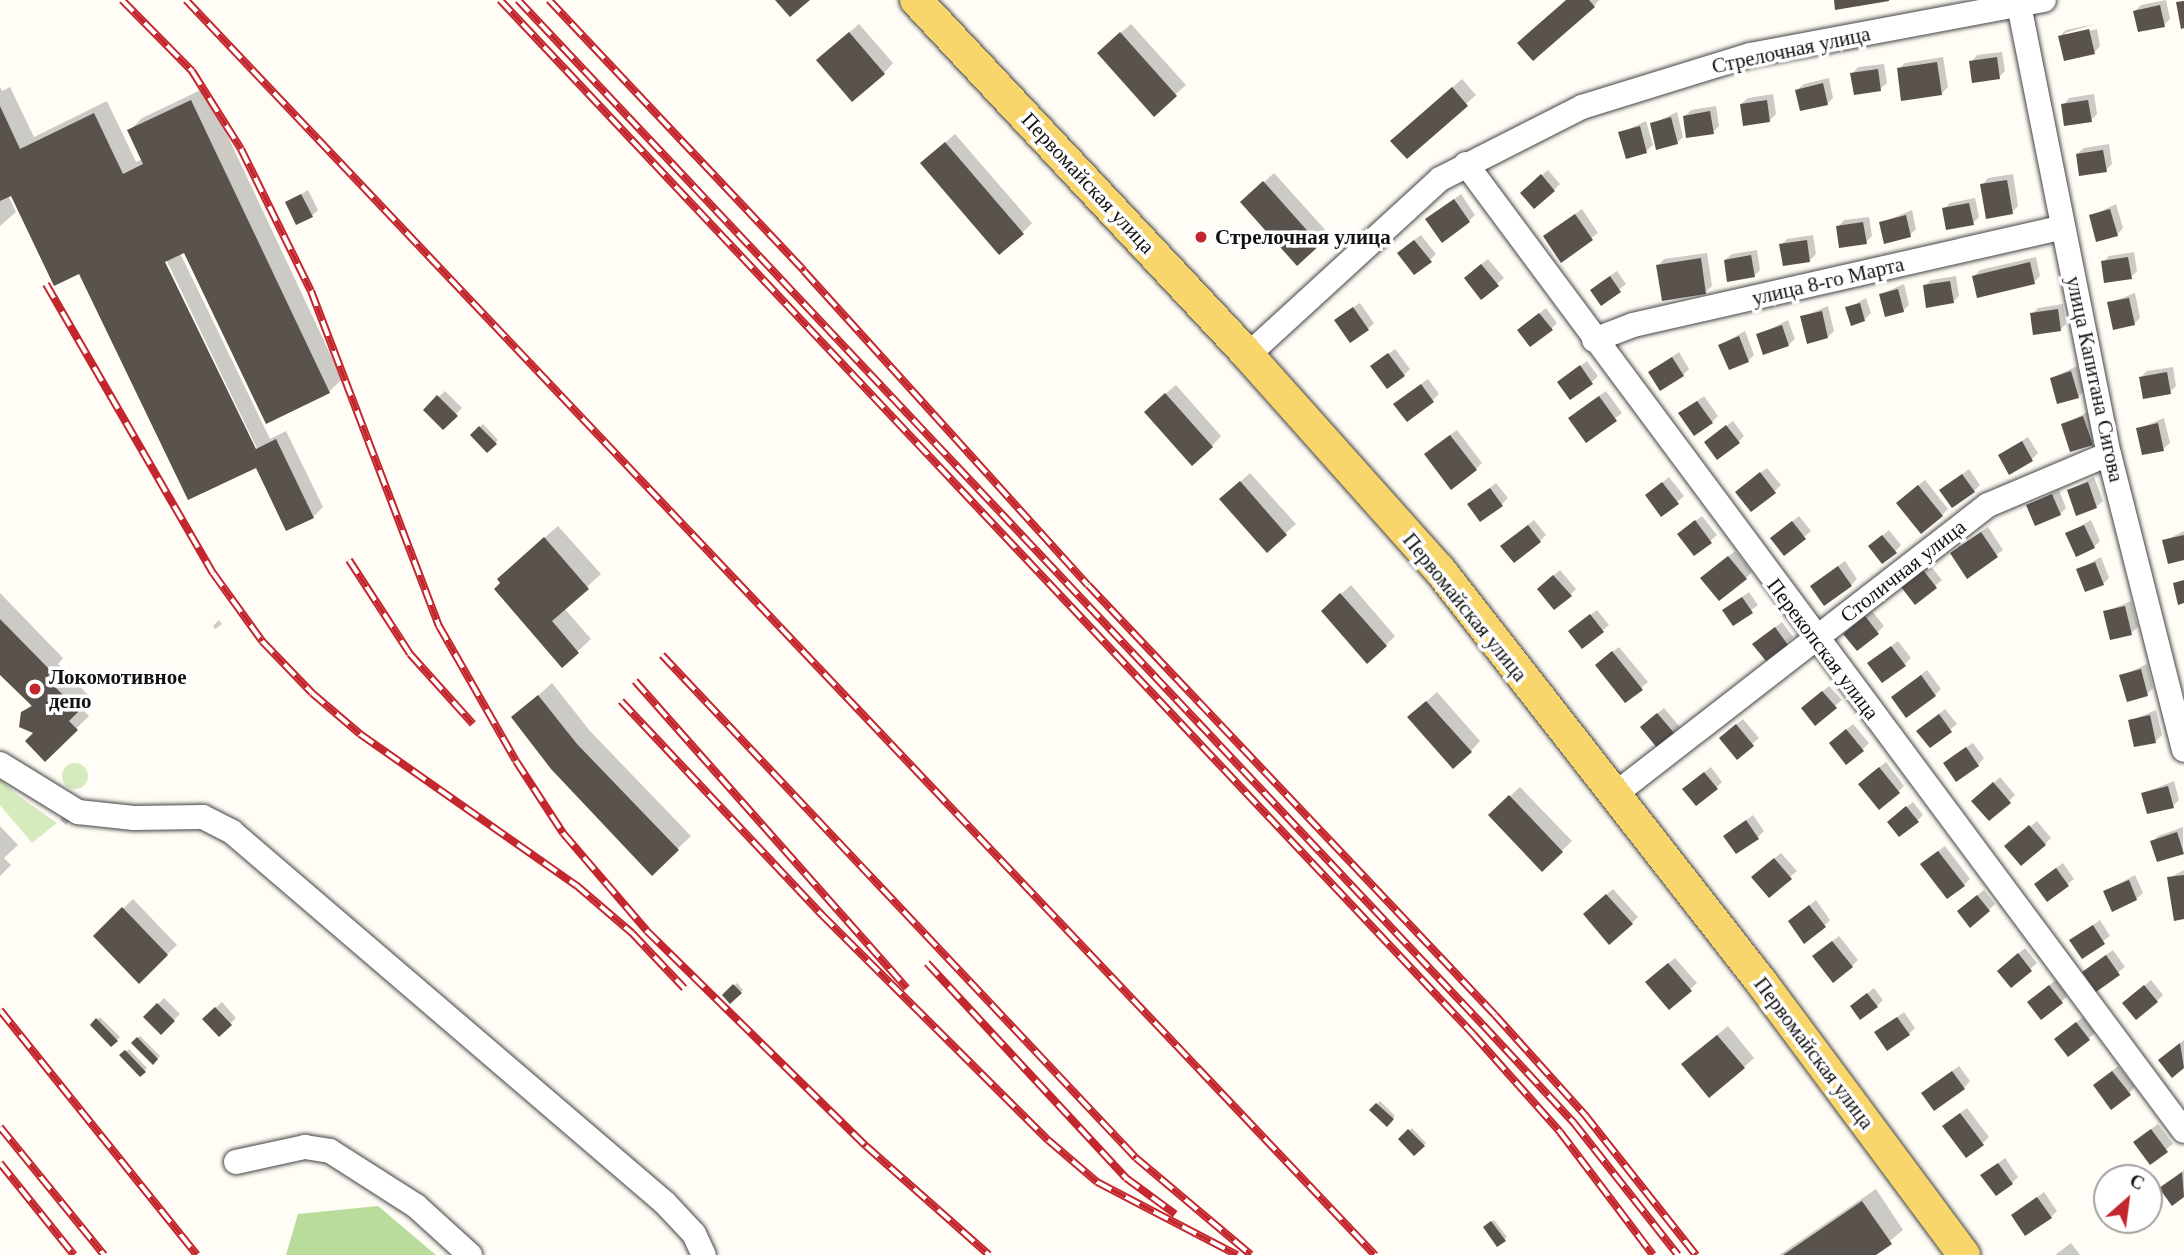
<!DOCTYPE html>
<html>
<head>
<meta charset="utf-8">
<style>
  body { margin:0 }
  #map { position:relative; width:2184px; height:1255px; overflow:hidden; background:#fffdf5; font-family:"Times New Roman",serif }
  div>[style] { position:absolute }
  .green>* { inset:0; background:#d5ebbd }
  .round { border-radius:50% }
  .forest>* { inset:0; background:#b9dc9c }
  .shadow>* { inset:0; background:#0003 }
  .building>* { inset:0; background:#5a524d }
  .roads { filter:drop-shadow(0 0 2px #444) drop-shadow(0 0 2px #444) }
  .minor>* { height:24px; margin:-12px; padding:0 12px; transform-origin:12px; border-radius:12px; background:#fff }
  .major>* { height:32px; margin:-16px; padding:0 16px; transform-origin:16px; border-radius:16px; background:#f9d66b }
  .rail>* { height:8px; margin-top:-4px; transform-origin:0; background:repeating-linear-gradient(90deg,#fff 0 16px,#c4262e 0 32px); box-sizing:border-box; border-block:2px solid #c4262e }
  .dots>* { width:19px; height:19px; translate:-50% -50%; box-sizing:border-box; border:4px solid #fff; border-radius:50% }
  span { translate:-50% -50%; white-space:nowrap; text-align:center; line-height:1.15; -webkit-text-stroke:7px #fff; paint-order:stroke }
  .street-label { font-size:21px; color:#111 }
  .poi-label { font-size:21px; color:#111; font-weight:700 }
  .left { translate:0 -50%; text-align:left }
  .north { position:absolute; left:2093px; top:1164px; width:70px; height:70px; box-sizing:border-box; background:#fff; border:2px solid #a0a0a0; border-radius:50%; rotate:28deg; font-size:19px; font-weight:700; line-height:28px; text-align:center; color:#111 }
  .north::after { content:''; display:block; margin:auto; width:24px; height:32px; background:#c4262e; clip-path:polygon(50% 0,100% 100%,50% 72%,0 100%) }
</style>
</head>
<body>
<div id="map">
  <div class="green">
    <i class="round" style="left:62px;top:763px;width:26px;height:26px"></i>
    <i style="clip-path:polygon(0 779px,16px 794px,57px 823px,32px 843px,0 805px)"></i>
  </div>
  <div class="forest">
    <i style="clip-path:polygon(378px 1206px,436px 1255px,286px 1255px,298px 1214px)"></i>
  </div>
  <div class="shadow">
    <i style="clip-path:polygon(1567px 0,1599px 0,1594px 6px)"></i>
    <i style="clip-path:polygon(2166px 0,2170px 19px,2164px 25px,2135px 11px,2141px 5px)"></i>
    <i style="clip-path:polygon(859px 24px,893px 63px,884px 73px,828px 51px)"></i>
    <i style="clip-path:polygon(1131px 24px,1186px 85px,1154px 114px,1109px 43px)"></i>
    <i style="clip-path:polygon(2095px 24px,2065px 33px,2065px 36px,2097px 29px,2100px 46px,2094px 53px,2060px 36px,2066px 30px)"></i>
    <i style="clip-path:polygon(2002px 52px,2005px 71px,1999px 77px,1971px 62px,1977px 55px)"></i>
    <i style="clip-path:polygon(1943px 57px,1948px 87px,1941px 94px,1898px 69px,1905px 63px)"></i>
    <i style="clip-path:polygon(1884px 64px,1887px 83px,1880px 89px,1852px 74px,1858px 67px)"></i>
    <i style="clip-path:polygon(1829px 78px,1833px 98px,1827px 104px,1797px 90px,1804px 84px)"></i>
    <i style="clip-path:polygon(1462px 79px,1476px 95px,1407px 157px,1402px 132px)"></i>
    <i style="clip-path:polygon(evenodd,0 87px,2px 91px,10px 87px,34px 137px,107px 101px,136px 162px,143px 159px,129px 131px,142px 118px,205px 88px,342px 379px,329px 392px,185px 250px,180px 253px,270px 439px,286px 431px,323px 507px,313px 517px,257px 466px,12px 193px,8px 195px,16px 212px,0 226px,0 87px,163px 253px,262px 459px,260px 461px,160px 254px,163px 253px)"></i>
    <i style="clip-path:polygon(1773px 94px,1776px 114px,1770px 120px,1741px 104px,1748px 98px)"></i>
    <i style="clip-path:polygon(2094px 94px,2097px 114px,2091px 120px,2063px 105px,2069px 98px)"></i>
    <i style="clip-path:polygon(1716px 106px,1719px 126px,1713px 132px,1685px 116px,1691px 110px)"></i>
    <i style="clip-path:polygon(1677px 112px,1683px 137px,1677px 143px,1652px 124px)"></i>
    <i style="clip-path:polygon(1646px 121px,1653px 145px,1646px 151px,1620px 133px)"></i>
    <i style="clip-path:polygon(955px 134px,1032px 223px,1022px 233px,932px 154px)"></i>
    <i style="clip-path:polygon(2109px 144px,2112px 164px,2106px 170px,2077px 154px,2084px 148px)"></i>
    <i style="clip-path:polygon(1548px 170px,1560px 184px,1554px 190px,1528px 187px)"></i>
    <i style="clip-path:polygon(1274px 173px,1329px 234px,1297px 264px,1252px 193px)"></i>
    <i style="clip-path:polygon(2013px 174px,2018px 206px,2012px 212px,1982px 185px,1988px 178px)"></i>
    <i style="clip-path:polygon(308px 190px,318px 210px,312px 216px,287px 203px)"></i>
    <i style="clip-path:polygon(1461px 194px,1475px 215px,1469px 221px,1434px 214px)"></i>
    <i style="clip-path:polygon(1975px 198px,1979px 217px,1973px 223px,1944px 209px,1950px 203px)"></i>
    <i style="clip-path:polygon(2116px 204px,2123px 228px,2117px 235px,2091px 216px)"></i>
    <i style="clip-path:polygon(1582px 209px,1598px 233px,1561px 260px,1551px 231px)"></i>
    <i style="clip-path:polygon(1912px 210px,1916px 229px,1910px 235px,1881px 223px)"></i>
    <i style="clip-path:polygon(1869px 217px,1872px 236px,1866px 242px,1838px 227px,1844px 220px)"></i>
    <i style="clip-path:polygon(1421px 235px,1436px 254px,1430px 260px,1405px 247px)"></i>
    <i style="clip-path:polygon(1813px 235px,1816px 254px,1810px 260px,1781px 245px,1787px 239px)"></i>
    <i style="clip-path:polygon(1757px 250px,1760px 270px,1754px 276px,1725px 260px,1732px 254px)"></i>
    <i style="clip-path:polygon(2134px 252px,2137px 271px,2131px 277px,2103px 262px,2109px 256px)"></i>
    <i style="clip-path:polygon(1707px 253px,1712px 286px,1705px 292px,1658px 266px,1664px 259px)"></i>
    <i style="clip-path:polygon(2036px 257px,2040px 276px,2034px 282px,1974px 276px,1980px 270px)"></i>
    <i style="clip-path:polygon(1488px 259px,1504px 278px,1497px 284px,1472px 272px)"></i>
    <i style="clip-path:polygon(1617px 271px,1626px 284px,1602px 304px,1598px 284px)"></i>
    <i style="clip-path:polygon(1956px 276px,1959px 296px,1953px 302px,1925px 286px,1931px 280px)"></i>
    <i style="clip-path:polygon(1904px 284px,1909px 305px,1903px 311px,1881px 294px)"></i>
    <i style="clip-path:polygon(2135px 293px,2140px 318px,2134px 324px,2109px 303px)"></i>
    <i style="clip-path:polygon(1866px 298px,1871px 313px,1864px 320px,1847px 308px)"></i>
    <i style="clip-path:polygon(1360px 303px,1374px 323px,1368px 329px,1343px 314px)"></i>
    <i style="clip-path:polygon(2063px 304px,2066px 324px,2060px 330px,2032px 314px,2038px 308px)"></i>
    <i style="clip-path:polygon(1828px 306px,1834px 331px,1828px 337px,1802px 317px)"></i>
    <i style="clip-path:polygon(1546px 308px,1557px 323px,1551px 329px,1519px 330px)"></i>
    <i style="clip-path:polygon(1788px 320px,1795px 339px,1788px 345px,1758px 335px)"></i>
    <i style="clip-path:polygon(1745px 331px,1754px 355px,1748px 361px,1720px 345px)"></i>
    <i style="clip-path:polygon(1395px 349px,1410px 369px,1404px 375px,1379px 361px)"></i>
    <i style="clip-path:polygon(1679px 352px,1689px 369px,1683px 375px,1650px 372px)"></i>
    <i style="clip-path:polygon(1587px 361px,1598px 376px,1592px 382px,1559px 382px)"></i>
    <i style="clip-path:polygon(2077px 366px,2084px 391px,2078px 397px,2052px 378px)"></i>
    <i style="clip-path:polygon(2173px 367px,2176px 386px,2170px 392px,2141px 377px,2147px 371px)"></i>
    <i style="clip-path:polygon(1428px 379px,1439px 394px,1433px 400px,1402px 398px)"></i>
    <i style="clip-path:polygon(1176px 385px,1221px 436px,1212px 446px,1156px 402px)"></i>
    <i style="clip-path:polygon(445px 391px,462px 408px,443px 428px,425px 410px)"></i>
    <i style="clip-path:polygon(1606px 391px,1622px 413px,1586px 441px,1576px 412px)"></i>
    <i style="clip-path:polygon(1704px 396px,1718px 416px,1712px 422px,1687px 408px)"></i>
    <i style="clip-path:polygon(2090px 411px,2098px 437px,2092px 443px,2063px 424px)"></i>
    <i style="clip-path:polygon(2164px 418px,2170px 443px,2163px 449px,2138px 429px)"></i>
    <i style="clip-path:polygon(1733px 421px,1744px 436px,1738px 442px,1712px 437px)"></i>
    <i style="clip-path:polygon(483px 424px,498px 440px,487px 451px,472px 435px)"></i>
    <i style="clip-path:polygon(1457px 430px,1482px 463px,1476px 469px,1432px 448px)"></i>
    <i style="clip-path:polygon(2028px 437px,2038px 453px,2032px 459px,2000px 455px)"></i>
    <i style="clip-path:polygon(1767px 468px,1781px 485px,1775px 491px,1743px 486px)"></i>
    <i style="clip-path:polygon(1969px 469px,1980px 485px,1974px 491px,1941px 490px)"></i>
    <i style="clip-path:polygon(1250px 473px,1296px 524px,1267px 550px,1231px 490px)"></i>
    <i style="clip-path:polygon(1669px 477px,1684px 496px,1662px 515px,1647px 495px)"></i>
    <i style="clip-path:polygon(2094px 477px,2103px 501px,2096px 507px,2069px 490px)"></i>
    <i style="clip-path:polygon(1925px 480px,1948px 509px,1942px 515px,1904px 497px)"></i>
    <i style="clip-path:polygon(1496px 483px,1508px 498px,1502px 504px,1469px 504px)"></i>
    <i style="clip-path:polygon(2059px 490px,2066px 508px,2060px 514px,2028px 505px)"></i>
    <i style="clip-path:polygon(1702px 516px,1717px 535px,1695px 554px,1686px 528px)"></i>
    <i style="clip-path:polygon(1799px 516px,1811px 531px,1784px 553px,1779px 532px)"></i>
    <i style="clip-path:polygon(1534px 520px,1546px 535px,1540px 541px,1509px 540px)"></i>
    <i style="clip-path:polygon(2091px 520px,2100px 541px,2094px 547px,2068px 533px)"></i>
    <i style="clip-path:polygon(558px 526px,601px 574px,564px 608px,591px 639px,563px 665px,512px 566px)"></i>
    <i style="clip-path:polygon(1988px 527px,2003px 550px,1968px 576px,1958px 547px)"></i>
    <i style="clip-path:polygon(1889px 530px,1901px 545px,1895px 552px,1876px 541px)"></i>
    <i style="clip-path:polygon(2184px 531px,2184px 558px,2164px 541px)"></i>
    <i style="clip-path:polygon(1735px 551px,1752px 572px,1746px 578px,1708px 572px)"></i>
    <i style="clip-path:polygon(2101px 557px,2109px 578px,2103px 584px,2078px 570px)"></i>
    <i style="clip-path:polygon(1845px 561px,1857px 579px,1851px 585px,1819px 580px)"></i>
    <i style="clip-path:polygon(1930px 565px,1942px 580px,1916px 602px,1910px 581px)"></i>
    <i style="clip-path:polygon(1560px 570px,1576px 589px,1570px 595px,1545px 583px)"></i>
    <i style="clip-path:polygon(1351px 585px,1395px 636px,1386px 645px,1332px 602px)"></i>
    <i style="clip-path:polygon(1749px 592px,1758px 605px,1733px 624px,1724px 610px)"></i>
    <i style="clip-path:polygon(0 593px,63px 658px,58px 664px,90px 697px,80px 707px,89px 716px,45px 759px,23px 713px,32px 704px,0 673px)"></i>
    <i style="clip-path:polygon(2131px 601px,2138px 627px,2131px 633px,2105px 612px)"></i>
    <i style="clip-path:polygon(1597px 610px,1609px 625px,1602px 631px,1576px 625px)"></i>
    <i style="clip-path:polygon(1872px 611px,1884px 626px,1878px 632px,1851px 628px)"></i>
    <i style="clip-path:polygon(219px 620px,222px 624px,215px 629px,213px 626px)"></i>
    <i style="clip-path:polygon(1782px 622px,1793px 637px,1766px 659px,1761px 638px)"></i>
    <i style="clip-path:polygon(1898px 641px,1911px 658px,1905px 664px,1876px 658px)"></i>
    <i style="clip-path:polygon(1619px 647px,1648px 682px,1641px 688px,1603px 659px)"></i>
    <i style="clip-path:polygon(2147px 664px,2153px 688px,2147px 694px,2121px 676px)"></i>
    <i style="clip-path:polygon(1927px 670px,1941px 689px,1935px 695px,1893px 697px)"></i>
    <i style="clip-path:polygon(552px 683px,590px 731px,691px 836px,652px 873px,514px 717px)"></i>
    <i style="clip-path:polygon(1829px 686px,1842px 700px,1815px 723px,1809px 702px)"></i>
    <i style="clip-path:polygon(1437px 692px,1480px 741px,1471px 751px,1419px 708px)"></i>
    <i style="clip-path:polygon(1664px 708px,1680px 727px,1674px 733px,1648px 721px)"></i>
    <i style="clip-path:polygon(1945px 709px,1957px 724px,1930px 746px,1925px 725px)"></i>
    <i style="clip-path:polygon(2156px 710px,2162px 735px,2156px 741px,2130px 721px)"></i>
    <i style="clip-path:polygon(1743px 719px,1759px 738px,1737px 757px,1727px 732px)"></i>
    <i style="clip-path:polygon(1853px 724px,1869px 743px,1863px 749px,1837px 737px)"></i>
    <i style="clip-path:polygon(1973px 743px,1984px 758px,1978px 765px,1951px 757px)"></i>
    <i style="clip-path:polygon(1886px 762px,1904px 786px,1898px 792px,1866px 778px)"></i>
    <i style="clip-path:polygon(1711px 767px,1722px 782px,1716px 788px,1690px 783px)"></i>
    <i style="clip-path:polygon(2000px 777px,2015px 795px,2009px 801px,1980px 795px)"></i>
    <i style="clip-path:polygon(2174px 781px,2179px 800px,2173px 806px,2143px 793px)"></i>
    <i style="clip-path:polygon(1520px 787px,1572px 841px,1542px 870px,1490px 815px)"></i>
    <i style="clip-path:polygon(1913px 802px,1923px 815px,1917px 821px,1895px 816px)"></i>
    <i style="clip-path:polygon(69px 809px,75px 814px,66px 825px,60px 820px)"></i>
    <i style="clip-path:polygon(1753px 815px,1764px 831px,1758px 837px,1726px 836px)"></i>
    <i style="clip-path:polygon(2037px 821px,2051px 838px,2045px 844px,2011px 843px)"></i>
    <i style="clip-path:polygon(0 826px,18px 845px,4px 858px,11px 865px,0 876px)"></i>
    <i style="clip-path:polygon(2183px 827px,2183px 852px,2152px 842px,2158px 836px)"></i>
    <i style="clip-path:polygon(1945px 846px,1970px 879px,1964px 885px,1929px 858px)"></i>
    <i style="clip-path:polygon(1781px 853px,1797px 871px,1769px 895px,1760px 871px)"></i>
    <i style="clip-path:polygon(2063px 863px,2074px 879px,2047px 900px,2042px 878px)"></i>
    <i style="clip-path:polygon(2184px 870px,2184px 917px,2169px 878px)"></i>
    <i style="clip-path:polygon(2135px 875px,2143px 893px,2136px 899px,2105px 891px)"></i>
    <i style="clip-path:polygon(1613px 889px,1638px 917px,1632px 923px,1591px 908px)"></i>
    <i style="clip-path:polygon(1984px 890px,1995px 904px,1989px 910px,1965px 905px)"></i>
    <i style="clip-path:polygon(133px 899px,177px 945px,139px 981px,95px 936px)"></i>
    <i style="clip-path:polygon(1816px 900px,1830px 920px,1824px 926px,1796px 916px)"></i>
    <i style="clip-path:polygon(2100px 920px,2110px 936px,2082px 956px,2072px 940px)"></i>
    <i style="clip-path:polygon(1839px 936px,1858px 960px,1852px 966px,1821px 950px)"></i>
    <i style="clip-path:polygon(2025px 948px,2037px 963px,2011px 986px,2005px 965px)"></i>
    <i style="clip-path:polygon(2113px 950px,2125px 967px,2096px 990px,2090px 966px)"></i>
    <i style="clip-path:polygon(1675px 958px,1697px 983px,1669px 1008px,1653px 976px)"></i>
    <i style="clip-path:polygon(2056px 980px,2067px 996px,2061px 1002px,2035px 996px)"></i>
    <i style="clip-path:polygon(2151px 980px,2163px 995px,2157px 1001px,2131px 997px)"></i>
    <i style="clip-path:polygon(737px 983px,743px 990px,730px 1002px,724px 995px)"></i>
    <i style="clip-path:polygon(1874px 988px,1883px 1000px,1877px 1006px,1852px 1006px)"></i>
    <i style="clip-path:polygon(164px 998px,180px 1014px,161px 1033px,145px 1017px)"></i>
    <i style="clip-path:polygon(222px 1002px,236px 1018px,219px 1034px,204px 1019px)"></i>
    <i style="clip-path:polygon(1904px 1012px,1915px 1028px,1909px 1034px,1876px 1032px)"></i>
    <i style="clip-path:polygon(100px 1017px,120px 1037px,111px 1045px,92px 1025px)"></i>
    <i style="clip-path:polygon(2083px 1017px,2095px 1033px,2088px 1039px,2062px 1034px)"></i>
    <i style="clip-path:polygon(1728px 1026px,1754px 1058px,1744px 1067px,1693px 1055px)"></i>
    <i style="clip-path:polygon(140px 1036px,160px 1056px,153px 1063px,133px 1043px)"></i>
    <i style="clip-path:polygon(2184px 1040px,2184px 1066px,2172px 1075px,2166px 1054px)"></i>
    <i style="clip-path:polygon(129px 1049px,147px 1068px,140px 1075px,122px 1055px)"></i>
    <i style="clip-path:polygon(1959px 1066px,1970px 1081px,1964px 1088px,1930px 1087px)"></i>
    <i style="clip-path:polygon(2118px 1066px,2135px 1087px,2129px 1093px,2101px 1080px)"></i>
    <i style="clip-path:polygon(1380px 1101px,1395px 1116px,1387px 1125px,1371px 1110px)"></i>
    <i style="clip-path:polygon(1967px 1108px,1989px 1137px,1983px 1143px,1951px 1120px)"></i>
    <i style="clip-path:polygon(2158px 1124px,2173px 1144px,2150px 1162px,2141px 1136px)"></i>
    <i style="clip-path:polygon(1412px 1128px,1426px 1143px,1414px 1154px,1401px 1139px)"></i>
    <i style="clip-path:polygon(2005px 1158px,2018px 1177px,2012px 1183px,1983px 1175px)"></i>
    <i style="clip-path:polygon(2184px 1170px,2184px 1195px,2172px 1204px,2161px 1188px)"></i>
    <i style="clip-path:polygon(1876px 1189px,1903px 1230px,1873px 1255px,1779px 1255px)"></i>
    <i style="clip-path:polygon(2044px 1192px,2057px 1211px,2051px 1217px,2013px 1215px)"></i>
    <i style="clip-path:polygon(1494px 1220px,1507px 1237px,1498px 1244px,1487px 1225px)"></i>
    <i style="clip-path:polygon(2071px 1243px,2080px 1255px,2055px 1255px)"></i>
  </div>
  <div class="building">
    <i style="clip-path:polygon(775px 0,810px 0,790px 17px)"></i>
    <i style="clip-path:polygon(1566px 0,1589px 0,1595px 7px,1533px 61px,1517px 43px)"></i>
    <i style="clip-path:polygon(1834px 0,1889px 0,1889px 1px,1835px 10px)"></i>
    <i style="clip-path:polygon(2184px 1px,2184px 28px,2181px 29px,2176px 2px)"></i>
    <i style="clip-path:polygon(2160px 5px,2165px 27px,2138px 32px,2133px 11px)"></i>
    <i style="clip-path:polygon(2089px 29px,2095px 54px,2064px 61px,2058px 36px)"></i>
    <i style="clip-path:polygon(849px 32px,885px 74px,852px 102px,816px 60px)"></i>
    <i style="clip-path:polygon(1120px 32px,1177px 96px,1154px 117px,1097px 53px)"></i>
    <i style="clip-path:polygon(1997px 57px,2000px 79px,1972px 83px,1969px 61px)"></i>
    <i style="clip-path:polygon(1937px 62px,1942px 95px,1901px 101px,1897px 68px)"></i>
    <i style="clip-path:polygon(1878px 69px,1881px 91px,1854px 95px,1850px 73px)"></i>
    <i style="clip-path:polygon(1823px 83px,1828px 105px,1800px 111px,1795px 90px)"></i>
    <i style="clip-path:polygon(1452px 87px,1468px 106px,1407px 159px,1390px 141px)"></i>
    <i style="clip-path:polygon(191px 100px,330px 393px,266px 424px,184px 253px,165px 262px,256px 449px,276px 439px,314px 518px,286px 531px,256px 468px,188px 500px,79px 274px,54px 286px,11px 196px,0 201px,0 106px,20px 149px,94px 113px,123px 174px,143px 164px,127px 130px)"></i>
    <i style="clip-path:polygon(1767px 100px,1770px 122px,1743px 126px,1740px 104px)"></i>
    <i style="clip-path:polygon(2088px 100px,2092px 122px,2064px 126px,2061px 104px)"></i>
    <i style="clip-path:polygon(1710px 111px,1714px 134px,1686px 138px,1683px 116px)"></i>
    <i style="clip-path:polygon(1671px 117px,1678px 144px,1656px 150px,1650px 123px)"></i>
    <i style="clip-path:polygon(1640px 126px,1647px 153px,1626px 159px,1618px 132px)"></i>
    <i style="clip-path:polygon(945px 142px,1024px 234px,999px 255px,920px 163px)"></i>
    <i style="clip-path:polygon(2103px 150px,2107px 172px,2079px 176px,2076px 154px)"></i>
    <i style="clip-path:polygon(1541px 174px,1555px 191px,1534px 209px,1520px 193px)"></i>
    <i style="clip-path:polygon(2007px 180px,2013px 214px,1986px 219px,1980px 184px)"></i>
    <i style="clip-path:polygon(1263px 181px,1320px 245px,1297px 266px,1240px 202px)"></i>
    <i style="clip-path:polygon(301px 194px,313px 217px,296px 225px,285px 202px)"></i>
    <i style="clip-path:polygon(1454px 199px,1470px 222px,1442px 243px,1425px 219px)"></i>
    <i style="clip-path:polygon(1969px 203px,1974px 225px,1946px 230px,1942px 208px)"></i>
    <i style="clip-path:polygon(2110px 209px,2118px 236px,2096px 242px,2089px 215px)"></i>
    <i style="clip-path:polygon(1575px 214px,1593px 240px,1561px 263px,1543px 236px)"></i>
    <i style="clip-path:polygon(1906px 215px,1911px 237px,1884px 244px,1879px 222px)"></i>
    <i style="clip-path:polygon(1863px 222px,1867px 244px,1839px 248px,1836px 226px)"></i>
    <i style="clip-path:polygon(1414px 240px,1432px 262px,1414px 275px,1397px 253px)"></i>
    <i style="clip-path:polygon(1807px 240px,1810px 262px,1783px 266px,1779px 244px)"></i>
    <i style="clip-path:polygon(1751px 255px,1755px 277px,1727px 282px,1724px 260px)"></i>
    <i style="clip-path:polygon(2128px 257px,2132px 279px,2104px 283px,2101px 261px)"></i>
    <i style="clip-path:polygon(1701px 258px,1706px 294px,1662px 301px,1656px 265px)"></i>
    <i style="clip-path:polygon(2030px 262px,2035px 284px,1977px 298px,1972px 276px)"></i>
    <i style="clip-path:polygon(1481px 264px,1499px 286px,1481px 300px,1464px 278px)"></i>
    <i style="clip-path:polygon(1610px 276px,1621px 292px,1601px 306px,1590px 290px)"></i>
    <i style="clip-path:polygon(1950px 281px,1954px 303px,1926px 308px,1923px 285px)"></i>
    <i style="clip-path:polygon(1898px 289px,1904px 312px,1885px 317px,1879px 294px)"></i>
    <i style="clip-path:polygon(2129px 298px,2135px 325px,2113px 330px,2107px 302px)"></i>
    <i style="clip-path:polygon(1860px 303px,1865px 321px,1851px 326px,1845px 307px)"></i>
    <i style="clip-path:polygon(1353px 307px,1369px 330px,1350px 343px,1334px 320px)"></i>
    <i style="clip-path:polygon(2058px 309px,2061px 331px,2033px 335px,2030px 313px)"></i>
    <i style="clip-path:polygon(1822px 311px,1828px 338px,1807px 344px,1800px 316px)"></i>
    <i style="clip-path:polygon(1539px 313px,1553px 330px,1530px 347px,1517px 330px)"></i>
    <i style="clip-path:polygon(1782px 325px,1789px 346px,1763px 355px,1756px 334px)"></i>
    <i style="clip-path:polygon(1739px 336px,1749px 362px,1729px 370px,1718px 345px)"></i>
    <i style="clip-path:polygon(1388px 353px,1405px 376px,1387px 389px,1370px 366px)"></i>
    <i style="clip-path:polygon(1672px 357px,1684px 376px,1660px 391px,1648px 372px)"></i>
    <i style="clip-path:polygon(1580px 365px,1593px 384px,1570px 400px,1557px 382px)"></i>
    <i style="clip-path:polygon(2071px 371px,2079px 398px,2057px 404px,2050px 378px)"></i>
    <i style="clip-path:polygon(2167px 372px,2171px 394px,2143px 399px,2139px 377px)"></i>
    <i style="clip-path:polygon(1421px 384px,1434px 402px,1407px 422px,1393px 404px)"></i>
    <i style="clip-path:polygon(1165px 393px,1213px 447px,1192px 466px,1144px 412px)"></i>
    <i style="clip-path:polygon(437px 395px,458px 416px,443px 430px,423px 410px)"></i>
    <i style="clip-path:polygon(1599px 396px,1617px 421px,1586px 443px,1568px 418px)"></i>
    <i style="clip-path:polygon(1697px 401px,1713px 423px,1694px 436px,1678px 413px)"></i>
    <i style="clip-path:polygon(2083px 416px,2093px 445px,2070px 452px,2061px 424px)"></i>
    <i style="clip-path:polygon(2158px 423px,2164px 451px,2142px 455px,2136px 428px)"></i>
    <i style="clip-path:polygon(1726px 425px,1740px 443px,1717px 460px,1704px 442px)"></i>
    <i style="clip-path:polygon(479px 426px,497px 444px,487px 453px,470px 435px)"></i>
    <i style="clip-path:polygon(1450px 435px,1477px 470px,1451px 490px,1424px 454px)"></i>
    <i style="clip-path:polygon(2022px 441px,2033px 461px,2009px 475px,1998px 455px)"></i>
    <i style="clip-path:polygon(1760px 472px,1776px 493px,1751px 512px,1735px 492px)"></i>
    <i style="clip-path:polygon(1962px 474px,1975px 492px,1952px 508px,1939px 490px)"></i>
    <i style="clip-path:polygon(1240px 481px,1287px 535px,1267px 553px,1219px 499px)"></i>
    <i style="clip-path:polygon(1662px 482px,1679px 504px,1661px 517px,1645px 495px)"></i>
    <i style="clip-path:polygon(2088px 482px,2097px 508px,2076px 516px,2067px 490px)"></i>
    <i style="clip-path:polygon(1918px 485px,1943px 516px,1921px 534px,1896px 503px)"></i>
    <i style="clip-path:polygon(1490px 488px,1503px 506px,1480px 522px,1467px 504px)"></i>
    <i style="clip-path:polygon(2052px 494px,2061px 515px,2035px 526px,2026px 505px)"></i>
    <i style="clip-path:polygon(1695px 520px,1712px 543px,1694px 556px,1677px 534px)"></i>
    <i style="clip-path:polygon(1792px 521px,1806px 539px,1784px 556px,1770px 538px)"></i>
    <i style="clip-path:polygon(1528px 525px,1541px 542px,1514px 563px,1500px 546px)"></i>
    <i style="clip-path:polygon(2084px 525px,2095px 548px,2076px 557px,2065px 533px)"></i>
    <i style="clip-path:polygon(1981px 532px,1998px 557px,1967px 579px,1950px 553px)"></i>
    <i style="clip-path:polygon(1882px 535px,1897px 553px,1882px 564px,1868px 546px)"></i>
    <i style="clip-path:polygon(2184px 535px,2184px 560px,2168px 564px,2162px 540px)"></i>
    <i style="clip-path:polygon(544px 537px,589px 589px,552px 621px,579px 653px,562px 668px,494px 589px,500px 583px,497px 579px)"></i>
    <i style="clip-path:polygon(1728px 556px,1747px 579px,1719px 601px,1700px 578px)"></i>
    <i style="clip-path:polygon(2095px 562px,2104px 585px,2085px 592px,2076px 569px)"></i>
    <i style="clip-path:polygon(1838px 566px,1852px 586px,1824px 606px,1810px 586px)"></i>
    <i style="clip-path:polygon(1923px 570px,1937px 588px,1915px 605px,1901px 587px)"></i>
    <i style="clip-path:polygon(1553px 575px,1572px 596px,1554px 610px,1537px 589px)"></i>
    <i style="clip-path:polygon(2184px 580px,2184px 603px,2178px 605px,2173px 583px)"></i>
    <i style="clip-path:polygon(1340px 593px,1387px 646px,1367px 664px,1321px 611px)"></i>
    <i style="clip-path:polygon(1742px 597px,1753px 613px,1733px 626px,1722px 610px)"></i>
    <i style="clip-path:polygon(2125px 606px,2132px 635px,2110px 640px,2103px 611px)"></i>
    <i style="clip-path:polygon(1590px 614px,1604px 632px,1582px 649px,1568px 631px)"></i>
    <i style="clip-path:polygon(1865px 616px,1879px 634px,1857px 651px,1843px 634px)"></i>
    <i style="clip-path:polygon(0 619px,52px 672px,46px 678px,79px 711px,69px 721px,78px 730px,45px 762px,25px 741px,33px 733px,19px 727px,21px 712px,32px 706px,0 675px)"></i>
    <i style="clip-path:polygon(1775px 627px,1788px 645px,1766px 661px,1752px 644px)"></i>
    <i style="clip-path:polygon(1891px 646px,1906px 666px,1882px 683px,1867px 663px)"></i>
    <i style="clip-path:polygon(1612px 651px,1643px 690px,1625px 703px,1595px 665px)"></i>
    <i style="clip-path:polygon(2141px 669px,2148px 696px,2127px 702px,2119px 675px)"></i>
    <i style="clip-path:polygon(1921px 675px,1936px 696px,1906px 718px,1891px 697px)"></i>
    <i style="clip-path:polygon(1822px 691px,1837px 708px,1815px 726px,1801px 708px)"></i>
    <i style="clip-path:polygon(538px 695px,577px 744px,679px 850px,652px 876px,551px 769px,511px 717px)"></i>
    <i style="clip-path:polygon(1426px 701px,1472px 752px,1453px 769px,1407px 717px)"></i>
    <i style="clip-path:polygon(1657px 713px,1675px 734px,1658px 749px,1640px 727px)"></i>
    <i style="clip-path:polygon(1939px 714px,1952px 732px,1930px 748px,1916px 731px)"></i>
    <i style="clip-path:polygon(2150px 715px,2156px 743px,2134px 747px,2128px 720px)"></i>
    <i style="clip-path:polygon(1736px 724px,1754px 746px,1737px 760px,1719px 738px)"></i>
    <i style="clip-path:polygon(1846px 729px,1864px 751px,1846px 765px,1829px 743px)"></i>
    <i style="clip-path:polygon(1966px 747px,1979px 766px,1956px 782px,1943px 763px)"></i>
    <i style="clip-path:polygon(1879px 767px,1900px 793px,1879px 810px,1858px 784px)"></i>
    <i style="clip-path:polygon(1704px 772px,1718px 789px,1696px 806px,1682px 789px)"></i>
    <i style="clip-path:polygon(1993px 782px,2011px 803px,1989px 821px,1971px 801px)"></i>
    <i style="clip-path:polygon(2168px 786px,2174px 808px,2147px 814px,2141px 793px)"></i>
    <i style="clip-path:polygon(1509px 795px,1563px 852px,1542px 872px,1488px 815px)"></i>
    <i style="clip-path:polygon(1906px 806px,1919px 822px,1899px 837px,1887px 822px)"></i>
    <i style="clip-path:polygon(1746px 820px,1759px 839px,1736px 854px,1723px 836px)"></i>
    <i style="clip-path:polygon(2029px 825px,2046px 845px,2021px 866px,2004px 846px)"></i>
    <i style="clip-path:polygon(2177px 832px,2184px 854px,2157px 862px,2150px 841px)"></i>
    <i style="clip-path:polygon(1938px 851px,1965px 886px,1947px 899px,1920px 864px)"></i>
    <i style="clip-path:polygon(1774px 858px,1792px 879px,1769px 898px,1751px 877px)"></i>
    <i style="clip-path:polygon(2056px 868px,2069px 886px,2047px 902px,2034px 884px)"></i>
    <i style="clip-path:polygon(2184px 875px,2184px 919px,2174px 921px,2167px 877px)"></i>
    <i style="clip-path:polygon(2129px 880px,2137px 900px,2112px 912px,2103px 891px)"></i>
    <i style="clip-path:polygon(1606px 894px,1633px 924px,1609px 945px,1583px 914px)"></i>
    <i style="clip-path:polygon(1977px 895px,1990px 911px,1970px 928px,1957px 911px)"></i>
    <i style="clip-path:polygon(1809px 905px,1826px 927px,1804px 944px,1788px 921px)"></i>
    <i style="clip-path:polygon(122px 907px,168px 955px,139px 984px,93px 936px)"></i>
    <i style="clip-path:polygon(2093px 925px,2105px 944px,2082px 959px,2069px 940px)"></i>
    <i style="clip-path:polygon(1832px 941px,1853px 967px,1833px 983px,1812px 956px)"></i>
    <i style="clip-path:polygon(2018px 953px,2032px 971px,2011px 988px,1997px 971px)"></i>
    <i style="clip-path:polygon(2106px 955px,2120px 975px,2096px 992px,2082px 972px)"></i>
    <i style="clip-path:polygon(1668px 963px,1692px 991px,1669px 1010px,1645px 982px)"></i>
    <i style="clip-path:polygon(733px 984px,742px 993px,730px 1004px,722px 995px)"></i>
    <i style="clip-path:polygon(2049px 985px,2063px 1003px,2041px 1020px,2027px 1002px)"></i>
    <i style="clip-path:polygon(2144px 985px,2158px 1002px,2136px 1020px,2122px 1003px)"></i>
    <i style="clip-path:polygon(1867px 993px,1878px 1007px,1860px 1020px,1850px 1006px)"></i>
    <i style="clip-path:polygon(157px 1003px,175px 1021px,161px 1035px,143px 1017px)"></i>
    <i style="clip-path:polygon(215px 1007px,232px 1025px,219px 1037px,202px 1019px)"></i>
    <i style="clip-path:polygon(1897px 1017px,1910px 1035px,1887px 1051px,1874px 1032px)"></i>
    <i style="clip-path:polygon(96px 1018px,118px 1041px,111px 1047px,90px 1025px)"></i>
    <i style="clip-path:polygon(2076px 1022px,2090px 1040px,2068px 1057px,2054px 1039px)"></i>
    <i style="clip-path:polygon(1717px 1035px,1745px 1068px,1709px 1098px,1681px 1064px)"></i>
    <i style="clip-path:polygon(137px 1037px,158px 1059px,153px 1065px,131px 1043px)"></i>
    <i style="clip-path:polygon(2180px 1043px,2184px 1068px,2172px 1078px,2158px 1060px)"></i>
    <i style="clip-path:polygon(125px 1050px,146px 1072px,140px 1077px,119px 1055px)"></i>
    <i style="clip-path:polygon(1952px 1071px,1965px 1089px,1934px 1111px,1921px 1093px)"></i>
    <i style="clip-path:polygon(2112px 1071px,2131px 1095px,2111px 1110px,2093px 1085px)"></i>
    <i style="clip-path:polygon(1376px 1103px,1394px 1119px,1387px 1127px,1369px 1110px)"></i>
    <i style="clip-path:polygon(1960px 1113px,1984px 1145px,1966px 1158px,1942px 1126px)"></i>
    <i style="clip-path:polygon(1408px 1129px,1425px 1146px,1414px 1156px,1398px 1139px)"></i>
    <i style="clip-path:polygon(2151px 1129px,2168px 1152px,2150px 1165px,2133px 1142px)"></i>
    <i style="clip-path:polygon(1998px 1163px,2013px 1184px,1996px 1196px,1980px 1175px)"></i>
    <i style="clip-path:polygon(2182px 1172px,2184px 1197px,2172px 1206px,2159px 1188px)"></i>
    <i style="clip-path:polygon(2037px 1197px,2052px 1218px,2025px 1236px,2011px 1215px)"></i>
    <i style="clip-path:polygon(1862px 1201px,1892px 1244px,1876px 1255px,1783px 1255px)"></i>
    <i style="clip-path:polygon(1491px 1221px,1506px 1241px,1497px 1247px,1483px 1227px)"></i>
  </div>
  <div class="roads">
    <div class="minor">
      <i style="left:2019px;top:5px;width:458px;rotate:78.7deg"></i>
      <i style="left:2109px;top:454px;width:305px;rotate:75.8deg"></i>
      <i style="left:1466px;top:164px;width:1204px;rotate:53.41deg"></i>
      <i style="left:1594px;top:340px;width:42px;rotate:-21deg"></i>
      <i style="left:1633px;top:325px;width:441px;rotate:-12.8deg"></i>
      <i style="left:1248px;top:355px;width:260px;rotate:-42.5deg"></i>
      <i style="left:1440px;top:179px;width:159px;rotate:-26.9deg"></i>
      <i style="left:1582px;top:107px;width:176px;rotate:-17.2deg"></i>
      <i style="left:1750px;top:55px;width:299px;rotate:-10.6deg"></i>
      <i style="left:0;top:764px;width:92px;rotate:31.6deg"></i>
      <i style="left:78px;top:812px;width:56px;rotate:6.1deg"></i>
      <i style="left:134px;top:818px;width:69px;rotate:-0.8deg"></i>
      <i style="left:203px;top:817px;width:33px;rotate:27deg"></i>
      <i style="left:232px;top:832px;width:570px;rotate:40.59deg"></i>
      <i style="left:665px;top:1203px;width:42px;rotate:46.9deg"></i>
      <i style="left:694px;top:1234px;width:23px;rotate:65deg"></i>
      <i style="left:1614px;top:795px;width:473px;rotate:-37.8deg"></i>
      <i style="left:1988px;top:505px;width:131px;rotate:-22.9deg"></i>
      <i style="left:236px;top:1162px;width:71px;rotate:-12.3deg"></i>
      <i style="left:305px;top:1147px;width:25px;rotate:9deg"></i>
      <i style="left:330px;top:1151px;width:102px;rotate:32.6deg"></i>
      <i style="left:416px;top:1206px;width:73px;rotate:42.2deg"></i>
    </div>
    <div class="major">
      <i style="left:916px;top:0;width:486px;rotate:46.9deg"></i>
      <i style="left:1248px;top:355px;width:287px;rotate:48.3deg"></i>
      <i style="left:1439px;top:569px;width:525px;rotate:52.04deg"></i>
      <i style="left:1762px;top:983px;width:339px;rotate:53.4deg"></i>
    </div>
  </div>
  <div class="rail">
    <i style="left:122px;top:0;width:100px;rotate:45.4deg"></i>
    <i style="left:192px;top:71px;width:92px;rotate:57.9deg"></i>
    <i style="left:241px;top:149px;width:158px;rotate:63.8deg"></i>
    <i style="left:311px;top:291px;width:359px;rotate:69.1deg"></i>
    <i style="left:439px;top:626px;width:155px;rotate:60.3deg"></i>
    <i style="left:516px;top:761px;width:86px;rotate:56.9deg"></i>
    <i style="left:563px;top:833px;width:129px;rotate:49.4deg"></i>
    <i style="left:647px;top:931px;width:307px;rotate:44.5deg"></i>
    <i style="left:866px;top:1146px;width:164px;rotate:41.5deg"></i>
    <i style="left:186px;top:0;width:1729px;rotate:46.55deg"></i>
    <i style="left:500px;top:0;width:1420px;rotate:46.74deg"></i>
    <i style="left:1473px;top:1034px;width:131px;rotate:48.4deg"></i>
    <i style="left:1560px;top:1132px;width:154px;rotate:52.9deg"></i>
    <i style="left:518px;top:0;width:1408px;rotate:46.73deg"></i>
    <i style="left:1483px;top:1025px;width:134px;rotate:47.1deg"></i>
    <i style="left:1574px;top:1123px;width:168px;rotate:51.8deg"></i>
    <i style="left:549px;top:0;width:372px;rotate:46.7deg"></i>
    <i style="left:804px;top:271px;width:423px;rotate:47.9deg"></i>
    <i style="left:1088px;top:585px;width:592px;rotate:46.57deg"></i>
    <i style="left:1495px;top:1015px;width:135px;rotate:48deg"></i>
    <i style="left:1585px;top:1115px;width:179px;rotate:51.6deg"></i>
    <i style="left:46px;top:284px;width:334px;rotate:60deg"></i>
    <i style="left:213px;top:573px;width:84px;rotate:54.2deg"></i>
    <i style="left:262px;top:641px;width:72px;rotate:46.1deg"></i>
    <i style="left:312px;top:693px;width:63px;rotate:40.5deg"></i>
    <i style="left:360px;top:734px;width:264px;rotate:35deg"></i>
    <i style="left:576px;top:885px;width:74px;rotate:40.6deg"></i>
    <i style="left:632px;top:933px;width:76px;rotate:46.6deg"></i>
    <i style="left:349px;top:560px;width:112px;rotate:57deg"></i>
    <i style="left:410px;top:654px;width:94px;rotate:48deg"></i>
    <i style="left:662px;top:655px;width:691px;rotate:46.7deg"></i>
    <i style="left:1136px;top:1158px;width:150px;rotate:40.1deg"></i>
    <i style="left:635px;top:681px;width:410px;rotate:48.5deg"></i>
    <i style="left:621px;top:701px;width:294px;rotate:46.8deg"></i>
    <i style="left:822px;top:915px;width:319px;rotate:44.9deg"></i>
    <i style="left:1048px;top:1140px;width:65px;rotate:40.6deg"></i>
    <i style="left:1097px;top:1182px;width:158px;rotate:27.5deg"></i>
    <i style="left:927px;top:963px;width:293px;rotate:47.2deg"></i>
    <i style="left:1126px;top:1178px;width:61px;rotate:36.3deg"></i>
    <i style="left:0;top:1010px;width:314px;rotate:51.2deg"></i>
    <i style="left:0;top:1127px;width:165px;rotate:50.9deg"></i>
    <i style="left:0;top:1163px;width:118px;rotate:51.2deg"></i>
  </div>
  <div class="dots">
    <i style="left:1201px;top:237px;background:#c4262e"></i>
    <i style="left:35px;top:689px;background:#c4262e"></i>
  </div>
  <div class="street-label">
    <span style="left:1791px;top:50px;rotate:-12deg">Стрелочная улица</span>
    <span style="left:1088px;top:183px;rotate:47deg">Первомайская улица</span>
    <span style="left:1828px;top:281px;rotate:-13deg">улица 8-го Марта</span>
    <span style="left:2095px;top:379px;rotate:78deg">улица Капитана Сигова</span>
    <span style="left:1903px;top:571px;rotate:-38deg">Столичная улица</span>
    <span style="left:1465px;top:607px;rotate:51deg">Первомайская улица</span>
    <span style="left:1823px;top:649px;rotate:53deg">Перекопская улица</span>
    <span style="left:1814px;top:1053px;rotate:53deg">Первомайская улица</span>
  </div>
  <div class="poi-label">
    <span class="left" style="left:1215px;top:237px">Стрелочная улица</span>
    <span class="left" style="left:49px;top:689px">Локомотивное<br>депо</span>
  </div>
  <div class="north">С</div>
</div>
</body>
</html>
